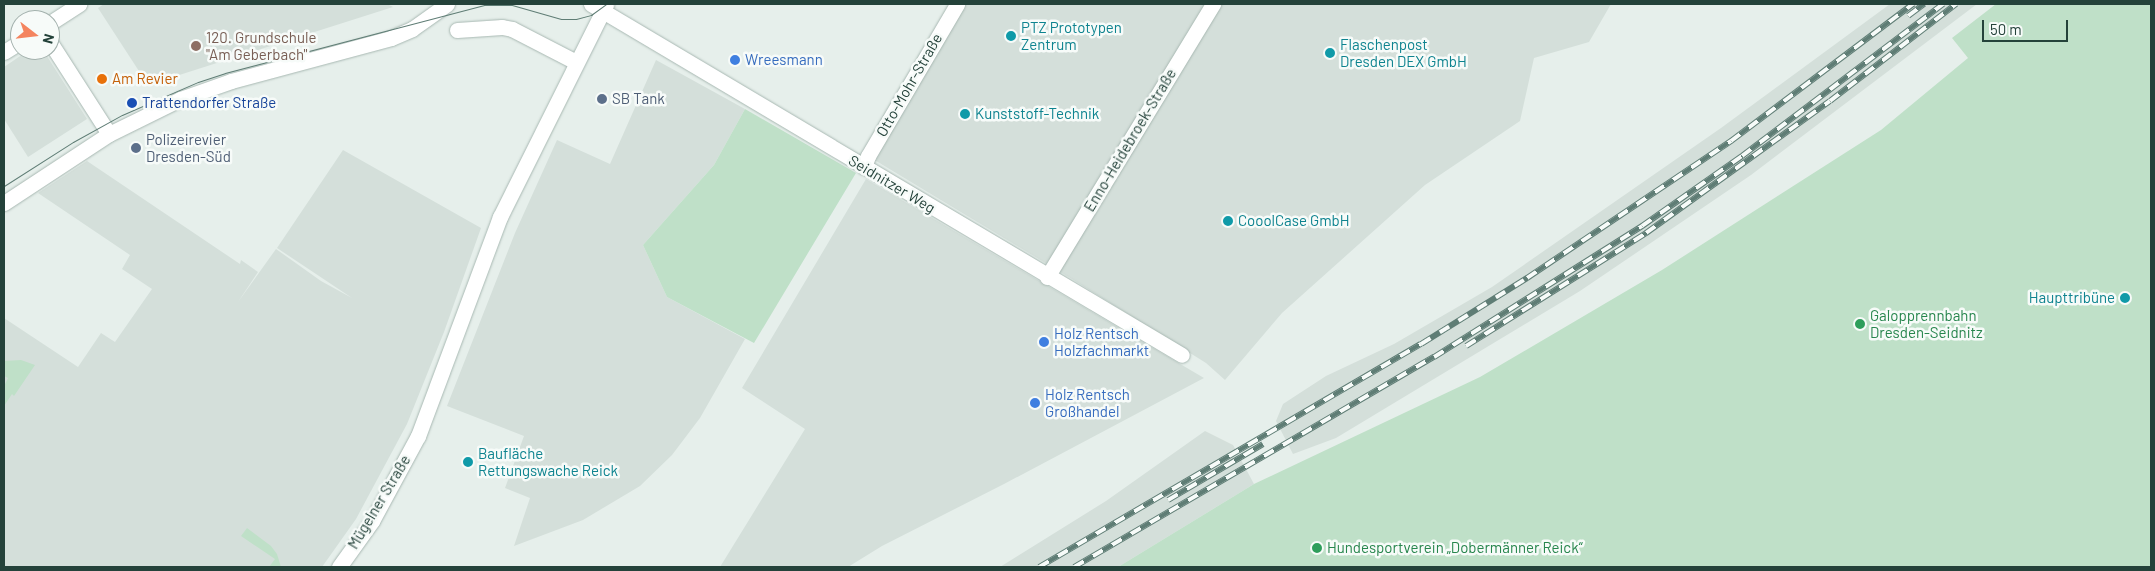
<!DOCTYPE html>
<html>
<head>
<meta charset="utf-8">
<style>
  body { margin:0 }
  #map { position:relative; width:2155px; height:571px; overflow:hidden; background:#e6efeb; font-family:Barlow,sans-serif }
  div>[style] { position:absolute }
  .built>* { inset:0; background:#d4dfda }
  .green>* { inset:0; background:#bfe0c8 }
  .roads { filter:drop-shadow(0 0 1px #a8b8b2) drop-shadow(0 0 1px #a8b8b2) }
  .minor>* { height:15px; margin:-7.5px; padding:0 7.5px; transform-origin:7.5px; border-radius:7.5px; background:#fff }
  .tram>* { height:1px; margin:-0.5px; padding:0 0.5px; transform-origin:0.5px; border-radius:0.5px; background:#5f7d75 }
  .rail>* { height:5.5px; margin-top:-2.75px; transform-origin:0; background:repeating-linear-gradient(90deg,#f7fbf9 0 11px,#5f7d75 0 22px); box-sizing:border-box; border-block:1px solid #5f7d75 }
  .dots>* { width:14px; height:14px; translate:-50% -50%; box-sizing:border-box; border:2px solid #f7fbf9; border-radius:50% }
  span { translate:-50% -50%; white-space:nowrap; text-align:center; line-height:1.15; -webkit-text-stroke:5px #f7fbf9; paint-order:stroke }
  .culture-label { font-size:15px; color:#0d838f }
  .left { translate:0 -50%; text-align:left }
  .right { translate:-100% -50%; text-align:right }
  .education-label { font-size:15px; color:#785e54 }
  .shop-label { font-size:15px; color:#366cbe }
  .food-label { font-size:15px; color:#c56008 }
  .street-label { font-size:15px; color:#24423a }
  .service-label { font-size:15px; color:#4e5e75 }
  .transit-label { font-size:15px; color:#164399 }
  .leisure-label { font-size:15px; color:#27864d }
  .frame { position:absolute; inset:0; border:5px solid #24423a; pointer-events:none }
  .north { position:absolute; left:10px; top:10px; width:50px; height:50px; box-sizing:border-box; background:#f7fbf9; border:1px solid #a3b1ad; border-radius:50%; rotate:106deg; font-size:14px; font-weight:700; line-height:20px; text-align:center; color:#24423a }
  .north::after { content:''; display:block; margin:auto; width:18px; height:22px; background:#f4845f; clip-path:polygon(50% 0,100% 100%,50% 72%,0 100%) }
  .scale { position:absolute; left:1982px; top:20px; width:86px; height:22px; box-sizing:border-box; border:2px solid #24423a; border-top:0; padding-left:6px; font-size:15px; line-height:18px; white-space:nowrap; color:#24423a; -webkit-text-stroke:4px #f7fbf9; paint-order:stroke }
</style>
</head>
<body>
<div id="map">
  <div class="built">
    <i style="clip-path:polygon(104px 4px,387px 4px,393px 7px,148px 85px,98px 8px)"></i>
    <i style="clip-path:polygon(957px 4px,1611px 4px,1589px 42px,1534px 58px,1520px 121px,1425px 185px,1282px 313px,1225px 380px,1206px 363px,1072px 279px,868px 156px)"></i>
    <i style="clip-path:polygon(1890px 4px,1977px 4px,1751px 175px,1580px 291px,1336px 438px,1293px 454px,1276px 421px,1283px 404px,1326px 376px,1394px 344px,1492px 287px,1721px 128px)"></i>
    <i style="clip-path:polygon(29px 50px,43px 50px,87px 119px,28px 157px,4px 119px,4px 67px)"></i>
    <i style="clip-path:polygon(656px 60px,745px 109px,714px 165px,643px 245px,667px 297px,745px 339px,700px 418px,672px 455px,640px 486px,583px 520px,514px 546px,530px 498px,505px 488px,524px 436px,447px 406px,515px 233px,557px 140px,610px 164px)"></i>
    <i style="clip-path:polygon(343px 150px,481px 228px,444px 332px,407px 424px,356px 519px,322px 567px,4px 567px,4px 318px,78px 367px,101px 333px,115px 342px,152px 289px,122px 269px,130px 255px,38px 193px,87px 161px,240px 264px,241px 260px,258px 272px,238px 302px,276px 249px,321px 281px,352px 298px,277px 248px)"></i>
    <i style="clip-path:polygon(866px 179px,1204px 378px,1004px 484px,882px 546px,848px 567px,720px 567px,805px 429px,742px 388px)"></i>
    <i style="clip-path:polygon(1205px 431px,1233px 445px,1254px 484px,1118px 567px,1000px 567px,1106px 501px)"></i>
  </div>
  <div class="green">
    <i style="clip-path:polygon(1996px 4px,2151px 4px,2151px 567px,1118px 567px,1254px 484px,1480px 377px,1662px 270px,1881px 130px,1968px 58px,1952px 38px)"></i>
    <i style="clip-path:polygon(745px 109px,856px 173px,754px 343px,667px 297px,643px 245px,714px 165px)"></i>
    <i style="clip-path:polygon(21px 360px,35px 365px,14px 396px,12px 394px,4px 406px,4px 386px,8px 378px,4px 376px,4px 361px)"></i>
    <i style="clip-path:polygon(247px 528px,271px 546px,277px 554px,281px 567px,269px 567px,275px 559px,241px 536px)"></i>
  </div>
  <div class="roads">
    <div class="minor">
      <i style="left:591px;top:4px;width:687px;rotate:30.71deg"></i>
      <i style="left:50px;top:23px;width:35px;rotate:-33deg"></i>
      <i style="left:457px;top:30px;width:45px;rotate:-3.8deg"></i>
      <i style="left:502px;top:27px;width:10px;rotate:11deg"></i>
      <i style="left:512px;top:29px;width:72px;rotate:27.3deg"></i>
      <i style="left:50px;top:42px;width:109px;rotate:57.3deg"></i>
      <i style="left:4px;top:52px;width:19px;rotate:-32deg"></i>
      <i style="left:864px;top:167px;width:12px;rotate:-70deg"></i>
      <i style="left:868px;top:156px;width:176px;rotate:-59.6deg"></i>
      <i style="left:4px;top:203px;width:126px;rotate:-33.3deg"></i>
      <i style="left:109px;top:134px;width:79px;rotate:-26.2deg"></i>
      <i style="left:180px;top:99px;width:54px;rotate:-19.4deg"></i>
      <i style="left:231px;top:81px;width:166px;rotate:-15deg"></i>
      <i style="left:391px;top:38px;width:23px;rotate:-23deg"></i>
      <i style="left:412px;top:29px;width:43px;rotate:-35.5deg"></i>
      <i style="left:1047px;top:277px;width:320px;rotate:-58.7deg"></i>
      <i style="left:339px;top:567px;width:57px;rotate:-54.3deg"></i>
      <i style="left:372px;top:521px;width:97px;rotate:-61.6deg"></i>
      <i style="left:418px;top:436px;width:234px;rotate:-69.5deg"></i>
      <i style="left:500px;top:217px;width:238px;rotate:-63.5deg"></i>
    </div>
  </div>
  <div class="tram">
    <i style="left:4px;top:186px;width:82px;rotate:-32.5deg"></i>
    <i style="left:73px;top:142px;width:56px;rotate:-28.9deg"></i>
    <i style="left:122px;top:115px;width:83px;rotate:-23.5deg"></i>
    <i style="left:198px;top:82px;width:28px;rotate:-18deg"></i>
    <i style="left:225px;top:73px;width:268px;rotate:-14.7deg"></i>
    <i style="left:484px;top:5px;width:28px"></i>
    <i style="left:512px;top:5px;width:51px;rotate:15.9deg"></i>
    <i style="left:561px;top:19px;width:15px"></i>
    <i style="left:576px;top:19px;width:16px;rotate:-15deg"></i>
    <i style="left:591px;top:15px;width:19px;rotate:-36deg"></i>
  </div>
  <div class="rail">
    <i style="left:1908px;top:16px;width:20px;rotate:-37deg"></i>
    <i style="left:1466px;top:346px;width:213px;rotate:-32.1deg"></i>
    <i style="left:1646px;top:233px;width:226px;rotate:-35.7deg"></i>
    <i style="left:1830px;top:101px;width:159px;rotate:-37.6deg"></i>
    <i style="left:1168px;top:500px;width:110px;rotate:-30.5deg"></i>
    <i style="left:1039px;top:567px;width:442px;rotate:-30.3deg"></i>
    <i style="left:1421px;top:344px;width:125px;rotate:-31.9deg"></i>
    <i style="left:1527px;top:278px;width:246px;rotate:-33.9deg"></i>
    <i style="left:1731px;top:141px;width:228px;rotate:-37deg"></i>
    <i style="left:1074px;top:567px;width:417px;rotate:-30.3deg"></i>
    <i style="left:1434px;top:357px;width:246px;rotate:-32.2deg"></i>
    <i style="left:1642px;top:226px;width:122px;rotate:-35deg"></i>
    <i style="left:1742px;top:156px;width:252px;rotate:-37.1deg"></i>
  </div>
  <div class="dots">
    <i style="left:1011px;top:36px;background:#0f9aa8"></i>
    <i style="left:196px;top:46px;background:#8d6e63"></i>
    <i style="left:1330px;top:53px;background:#0f9aa8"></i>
    <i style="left:735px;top:60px;background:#3f7fe0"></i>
    <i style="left:102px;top:79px;background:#e8710a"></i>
    <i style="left:602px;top:99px;background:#5c6f8a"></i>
    <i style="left:132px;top:103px;background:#1a4fb4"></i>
    <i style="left:965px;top:114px;background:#0f9aa8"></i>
    <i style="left:136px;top:148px;background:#5c6f8a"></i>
    <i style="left:1228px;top:221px;background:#0f9aa8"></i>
    <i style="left:2125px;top:298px;background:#0f9aa8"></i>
    <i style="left:1860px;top:324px;background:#2e9e5b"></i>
    <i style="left:1044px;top:342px;background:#3f7fe0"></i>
    <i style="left:1035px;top:403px;background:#3f7fe0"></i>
    <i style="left:468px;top:462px;background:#0f9aa8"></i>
    <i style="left:1317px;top:548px;background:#2e9e5b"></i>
  </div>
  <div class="culture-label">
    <span class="left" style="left:1021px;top:36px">PTZ Prototypen<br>Zentrum</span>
    <span class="left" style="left:1340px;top:53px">Flaschenpost<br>Dresden DEX GmbH</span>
    <span class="left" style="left:975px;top:114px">Kunststoff-Technik</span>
    <span class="left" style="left:1238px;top:221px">CooolCase GmbH</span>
    <span class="right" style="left:2115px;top:298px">Haupttribüne</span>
    <span class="left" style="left:478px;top:462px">Baufläche<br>Rettungswache Reick</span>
  </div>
  <div class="education-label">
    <span class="left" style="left:206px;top:46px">120. Grundschule<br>"Am Geberbach"</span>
  </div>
  <div class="shop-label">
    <span class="left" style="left:745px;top:60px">Wreesmann</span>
    <span class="left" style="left:1054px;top:342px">Holz Rentsch<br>Holzfachmarkt</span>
    <span class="left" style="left:1045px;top:403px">Holz Rentsch<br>Großhandel</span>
  </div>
  <div class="food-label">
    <span class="left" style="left:112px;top:79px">Am Revier</span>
  </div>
  <div class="street-label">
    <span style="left:909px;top:85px;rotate:-60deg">Otto-Mohr-Straße</span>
    <span style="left:1130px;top:140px;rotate:-59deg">Enno-Heidebroek-Straße</span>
    <span style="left:892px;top:184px;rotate:31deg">Seidnitzer Weg</span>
    <span style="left:379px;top:502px;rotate:-59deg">Mügelner Straße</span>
  </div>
  <div class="service-label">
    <span class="left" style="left:612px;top:99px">SB Tank</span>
    <span class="left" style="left:146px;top:148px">Polizeirevier<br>Dresden-Süd</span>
  </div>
  <div class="transit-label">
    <span class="left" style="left:142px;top:103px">Trattendorfer Straße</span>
  </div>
  <div class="leisure-label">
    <span class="left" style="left:1870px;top:324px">Galopprennbahn<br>Dresden-Seidnitz</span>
    <span class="left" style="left:1327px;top:548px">Hundesportverein „Dobermänner Reick“</span>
  </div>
  <div class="frame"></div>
  <div class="north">N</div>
  <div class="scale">50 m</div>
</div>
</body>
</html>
